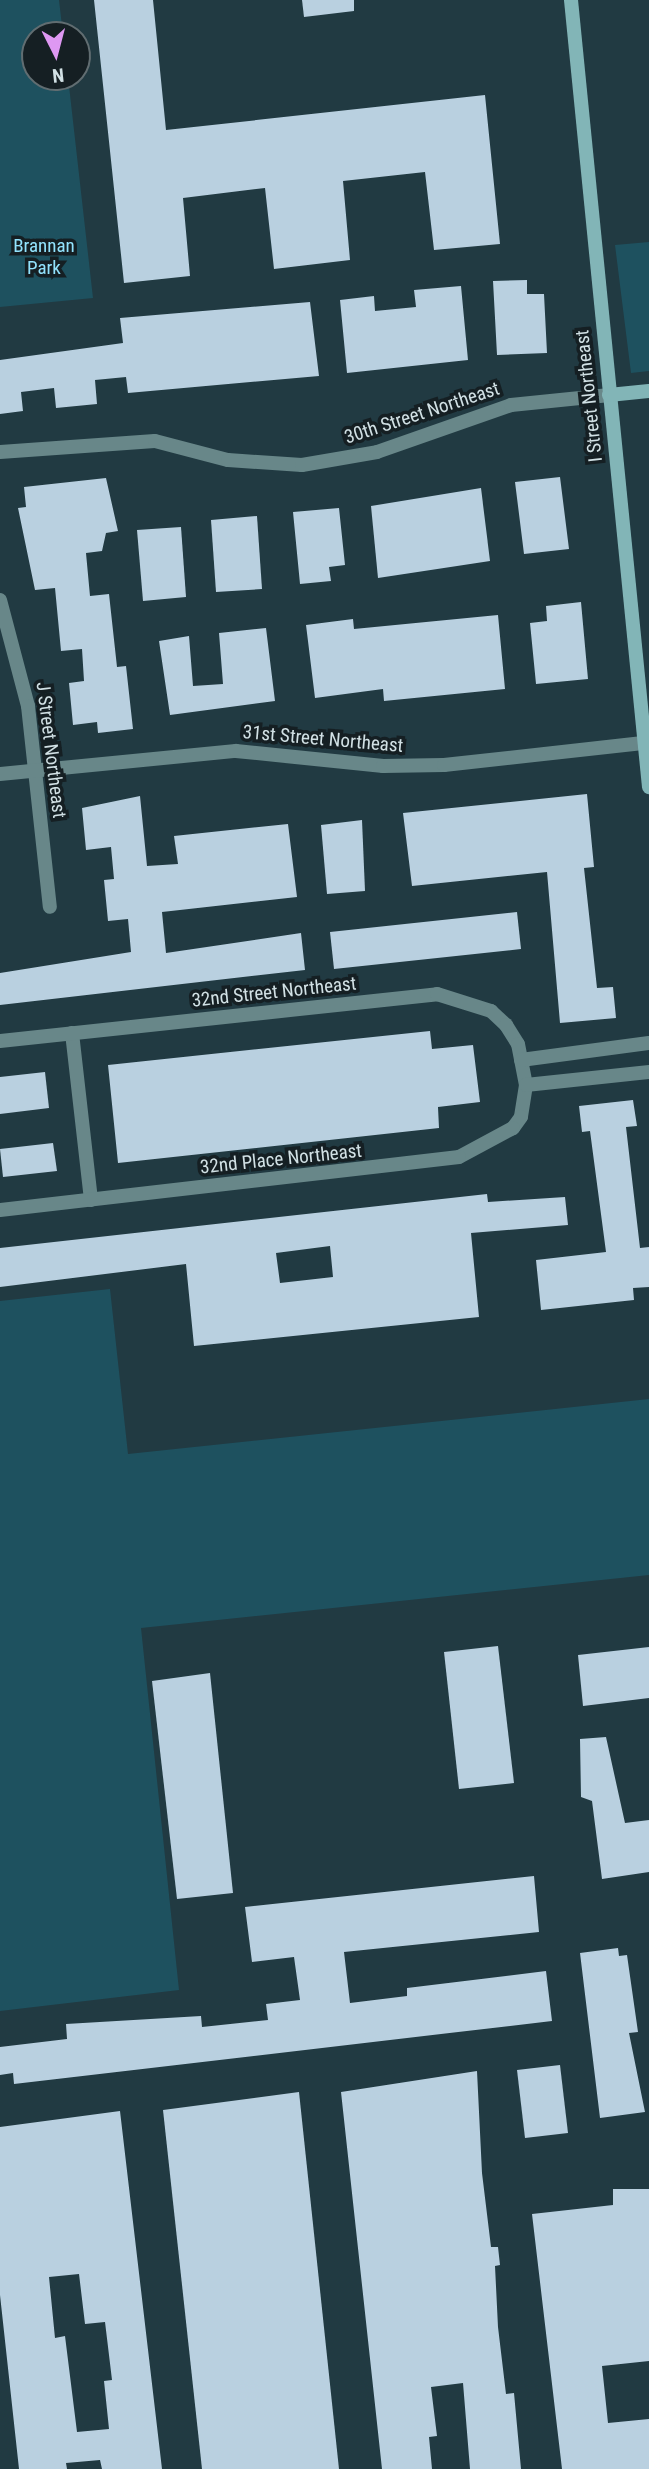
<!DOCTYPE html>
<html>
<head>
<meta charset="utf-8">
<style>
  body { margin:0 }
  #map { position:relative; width:649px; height:2469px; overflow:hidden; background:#213a42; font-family:"Roboto Condensed",sans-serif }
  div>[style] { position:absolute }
  .green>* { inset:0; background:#1e515f }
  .building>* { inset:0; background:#b9d0e0 }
  .street>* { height:14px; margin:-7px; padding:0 7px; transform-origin:7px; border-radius:7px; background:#688789 }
  .secondary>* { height:14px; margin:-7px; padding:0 7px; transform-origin:7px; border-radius:7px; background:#82b5b7 }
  span { translate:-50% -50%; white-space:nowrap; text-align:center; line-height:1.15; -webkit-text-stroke:7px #151f23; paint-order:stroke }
  .park-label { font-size:19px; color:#92e3fd }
  .street-label { font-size:19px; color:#d2e1e5 }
  .north { position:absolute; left:21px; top:21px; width:70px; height:70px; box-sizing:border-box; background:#151f23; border:2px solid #616d71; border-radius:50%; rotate:174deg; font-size:19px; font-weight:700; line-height:28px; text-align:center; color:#d2e1e5 }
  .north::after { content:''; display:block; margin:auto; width:24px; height:32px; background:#de98f2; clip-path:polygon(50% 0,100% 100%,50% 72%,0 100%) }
</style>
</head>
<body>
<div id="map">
  <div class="green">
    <i style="clip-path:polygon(0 0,59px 0,63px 35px,35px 35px,35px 77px,68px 77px,93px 298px,0 307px)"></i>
    <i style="clip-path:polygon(649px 242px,649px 371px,631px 373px,615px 245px)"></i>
    <i style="clip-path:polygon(110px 1289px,128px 1454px,649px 1399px,649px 1575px,141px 1628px,179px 1990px,0 2011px,0 1301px)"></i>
  </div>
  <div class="building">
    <i style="clip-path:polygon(94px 0,153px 0,166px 130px,485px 95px,500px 244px,434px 250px,425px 172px,343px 181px,350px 260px,274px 269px,265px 188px,183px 198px,190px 276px,124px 283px)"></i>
    <i style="clip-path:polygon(302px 0,354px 0,354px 11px,304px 17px)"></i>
    <i style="clip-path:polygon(527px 280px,527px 294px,544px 294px,547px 353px,497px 355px,493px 281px)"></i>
    <i style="clip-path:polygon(461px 286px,468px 360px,347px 373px,340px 300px,374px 296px,375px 311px,416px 307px,414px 290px)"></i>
    <i style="clip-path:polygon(310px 302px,319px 376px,128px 393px,126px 377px,95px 380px,97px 404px,56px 408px,54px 388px,21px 392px,23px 411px,0 414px,0 360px,123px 343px,120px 318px)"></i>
    <i style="clip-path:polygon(560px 477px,569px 549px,524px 554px,515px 482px)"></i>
    <i style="clip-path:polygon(106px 478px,118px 531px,106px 533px,102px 551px,86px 553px,90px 596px,109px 594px,117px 667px,126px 666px,133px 729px,98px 733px,97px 722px,73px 725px,69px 683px,84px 681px,82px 649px,61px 651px,55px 588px,35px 590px,18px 508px,26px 507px,24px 487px)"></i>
    <i style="clip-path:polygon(481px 488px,490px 561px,378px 578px,371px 506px)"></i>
    <i style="clip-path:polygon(339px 508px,345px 565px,329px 567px,331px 581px,300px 584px,293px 512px)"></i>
    <i style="clip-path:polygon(257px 516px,262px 589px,216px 592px,211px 520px)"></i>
    <i style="clip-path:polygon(181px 527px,186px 597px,143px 601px,137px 530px)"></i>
    <i style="clip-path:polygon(581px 602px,588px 679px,536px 684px,530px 623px,547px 621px,546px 606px)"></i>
    <i style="clip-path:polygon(498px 615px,505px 689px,384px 701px,383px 689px,315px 698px,306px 625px,353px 619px,354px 629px)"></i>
    <i style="clip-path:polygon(266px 628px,275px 701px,170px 715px,159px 641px,189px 636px,193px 686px,223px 684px,219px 633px)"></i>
    <i style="clip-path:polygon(587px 794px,594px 867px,584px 868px,597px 988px,613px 987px,616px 1018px,560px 1023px,547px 872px,412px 886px,403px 813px)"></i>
    <i style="clip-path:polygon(140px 796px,147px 866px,178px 864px,174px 836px,288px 824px,297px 897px,162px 912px,166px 953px,301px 933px,305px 970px,0 1005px,0 973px,131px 952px,128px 919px,108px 921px,104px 880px,114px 879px,111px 847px,86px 850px,82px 808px)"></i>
    <i style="clip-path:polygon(362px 820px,365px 891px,327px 894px,321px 825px)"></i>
    <i style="clip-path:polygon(517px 912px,521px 949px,334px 969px,330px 932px)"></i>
    <i style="clip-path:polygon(430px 1031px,432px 1049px,473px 1045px,480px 1102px,438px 1107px,439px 1128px,118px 1163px,108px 1065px)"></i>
    <i style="clip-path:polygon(45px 1072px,49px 1108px,0 1114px,0 1077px)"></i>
    <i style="clip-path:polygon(633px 1100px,637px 1126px,626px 1127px,640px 1248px,649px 1247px,649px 1287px,633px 1288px,634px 1300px,541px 1310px,536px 1260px,606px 1252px,590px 1131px,582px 1132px,579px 1106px)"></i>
    <i style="clip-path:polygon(53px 1143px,57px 1171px,3px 1177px,0 1149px)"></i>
    <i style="clip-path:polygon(evenodd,487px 1194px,488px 1202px,565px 1197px,568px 1225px,471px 1233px,479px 1317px,194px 1346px,186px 1264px,0 1287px,0 1248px,487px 1194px,330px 1246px,333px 1277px,280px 1283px,276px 1253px,330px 1246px)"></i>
    <i style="clip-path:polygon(498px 1646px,514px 1783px,459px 1789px,444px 1652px)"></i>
    <i style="clip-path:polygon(649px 1647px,649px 1698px,583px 1706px,578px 1655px)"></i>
    <i style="clip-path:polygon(210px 1673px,233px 1893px,177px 1899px,152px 1681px)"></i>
    <i style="clip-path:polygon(606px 1737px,625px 1823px,649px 1820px,649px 1872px,602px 1879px,592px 1801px,581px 1797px,580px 1739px)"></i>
    <i style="clip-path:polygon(534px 1876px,539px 1932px,344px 1952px,350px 2003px,407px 1996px,407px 1988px,546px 1971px,552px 2021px,14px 2084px,13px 2073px,0 2075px,0 2047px,67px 2039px,66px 2024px,201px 2016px,202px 2027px,268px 2020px,266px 2004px,300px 2000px,294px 1957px,252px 1962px,245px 1907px)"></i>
    <i style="clip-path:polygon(618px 1948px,619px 1956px,627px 1955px,638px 2032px,629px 2033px,645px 2112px,600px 2118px,580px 1953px)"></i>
    <i style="clip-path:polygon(560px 2065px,568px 2133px,525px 2138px,517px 2070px)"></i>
    <i style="clip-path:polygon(477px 2071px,482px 2173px,491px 2247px,498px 2247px,500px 2265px,495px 2266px,498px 2327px,506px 2394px,514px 2393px,521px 2469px,470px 2469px,463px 2383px,431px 2387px,437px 2436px,429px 2437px,432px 2469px,382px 2469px,341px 2092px)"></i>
    <i style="clip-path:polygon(299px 2092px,339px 2469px,202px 2469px,163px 2110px)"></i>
    <i style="clip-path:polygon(evenodd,120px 2111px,162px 2469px,102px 2469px,100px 2460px,66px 2463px,67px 2469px,19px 2469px,0 2295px,0 2127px,120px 2111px,79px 2274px,85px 2324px,105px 2322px,112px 2380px,104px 2381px,109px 2429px,77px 2432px,65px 2336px,55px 2338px,49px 2277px,79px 2274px)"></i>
    <i style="clip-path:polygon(613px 2189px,649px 2189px,649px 2361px,602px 2366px,608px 2423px,649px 2419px,649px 2469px,562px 2469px,532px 2214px,613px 2205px)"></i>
  </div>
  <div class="street">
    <i style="left:0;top:452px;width:155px;rotate:-4.1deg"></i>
    <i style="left:155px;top:441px;width:75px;rotate:14.6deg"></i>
    <i style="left:228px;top:460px;width:74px;rotate:3.9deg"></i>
    <i style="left:302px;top:465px;width:76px;rotate:-9.8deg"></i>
    <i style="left:377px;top:452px;width:142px;rotate:-19.3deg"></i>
    <i style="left:511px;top:405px;width:99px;rotate:-5.8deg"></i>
    <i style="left:0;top:600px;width:110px;rotate:75.2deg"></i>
    <i style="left:28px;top:706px;width:202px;rotate:83.8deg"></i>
    <i style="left:0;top:774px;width:237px;rotate:-5.6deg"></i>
    <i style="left:236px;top:751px;width:148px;rotate:5.8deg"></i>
    <i style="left:383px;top:766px;width:61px;rotate:-0.9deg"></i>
    <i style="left:444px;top:765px;width:200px;rotate:-6.3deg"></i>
    <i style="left:72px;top:1033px;width:168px;rotate:83.5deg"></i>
    <i style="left:0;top:1041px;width:440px;rotate:-6.1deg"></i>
    <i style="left:437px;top:994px;width:57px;rotate:17.5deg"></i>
    <i style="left:491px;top:1011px;width:21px;rotate:43deg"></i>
    <i style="left:506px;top:1025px;width:22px;rotate:58deg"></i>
    <i style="left:518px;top:1044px;width:42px;rotate:79deg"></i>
    <i style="left:526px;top:1085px;width:32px;rotate:99deg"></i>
    <i style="left:521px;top:1117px;width:14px;rotate:126deg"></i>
    <i style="left:513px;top:1128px;width:61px;rotate:151.8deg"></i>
    <i style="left:459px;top:1157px;width:462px;rotate:173.4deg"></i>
    <i style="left:521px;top:1060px;width:129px;rotate:-7.6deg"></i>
    <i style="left:526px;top:1085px;width:124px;rotate:-6deg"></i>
  </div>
  <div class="secondary">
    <i style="left:571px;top:0;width:791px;rotate:84.34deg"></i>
    <i style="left:609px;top:395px;width:40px;rotate:-5.7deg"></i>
  </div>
  <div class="park-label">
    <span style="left:44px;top:257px">Brannan<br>Park</span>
  </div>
  <div class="street-label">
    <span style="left:589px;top:396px;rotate:-96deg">I Street Northeast</span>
    <span style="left:422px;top:413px;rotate:-18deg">30th Street Northeast</span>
    <span style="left:323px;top:739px;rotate:5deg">31st Street Northeast</span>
    <span style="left:51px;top:750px;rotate:83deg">J Street Northeast</span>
    <span style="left:274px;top:992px;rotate:-6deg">32nd Street Northeast</span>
    <span style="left:281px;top:1159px;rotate:-6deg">32nd Place Northeast</span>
  </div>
  <div class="north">N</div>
</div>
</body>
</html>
